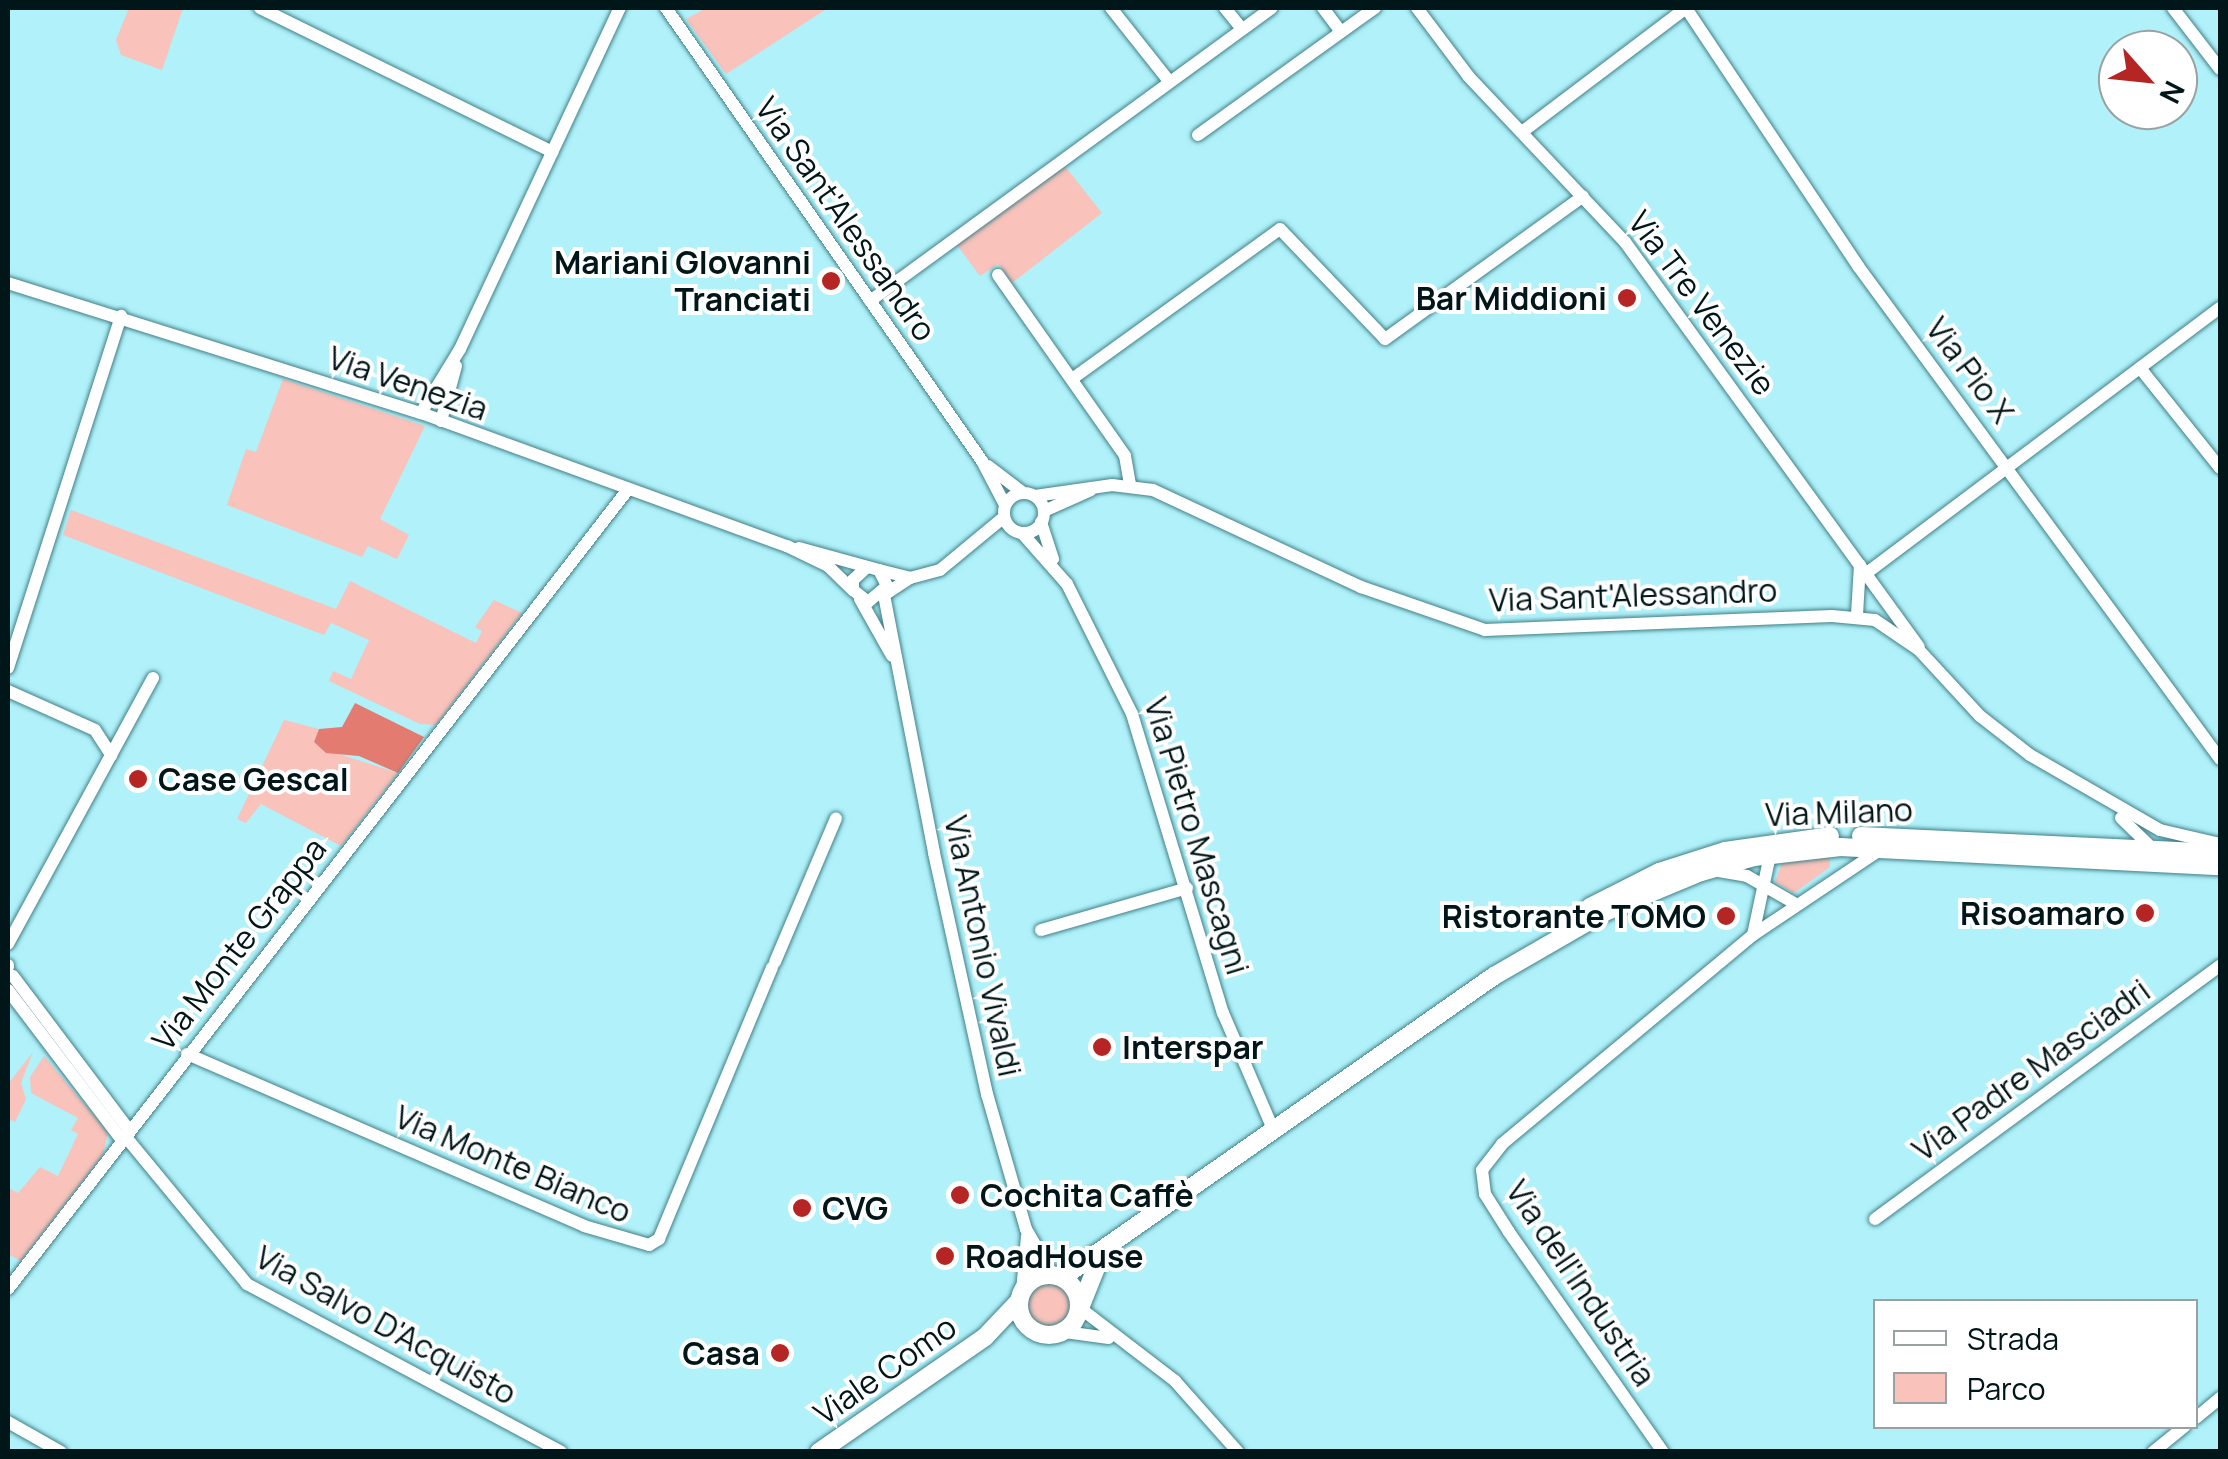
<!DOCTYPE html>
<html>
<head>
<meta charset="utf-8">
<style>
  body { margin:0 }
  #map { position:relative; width:2228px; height:1459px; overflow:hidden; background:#b0f1fa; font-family:Manrope,sans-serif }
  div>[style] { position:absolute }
  .green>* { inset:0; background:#f9c2ba }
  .round { border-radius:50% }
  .forest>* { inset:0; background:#e37b70 }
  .roads { filter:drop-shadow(0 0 2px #418088) drop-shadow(0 0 2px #418088) }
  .minor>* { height:12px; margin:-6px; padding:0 6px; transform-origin:6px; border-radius:6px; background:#fff }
  .minor>.ring { margin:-6px; padding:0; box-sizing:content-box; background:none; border:12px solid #fff; border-radius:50% }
  .secondary>* { height:18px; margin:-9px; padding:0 9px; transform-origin:9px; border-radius:9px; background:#fff }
  .secondary>.ring { margin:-9px; padding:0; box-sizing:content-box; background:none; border:18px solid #fff; border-radius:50% }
  .dots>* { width:28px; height:28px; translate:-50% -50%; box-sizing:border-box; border:5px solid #fff; border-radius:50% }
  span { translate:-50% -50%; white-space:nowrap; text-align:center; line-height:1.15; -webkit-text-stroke:8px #fff; paint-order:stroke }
  .street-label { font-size:32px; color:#001619 }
  .poi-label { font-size:32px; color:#001619; font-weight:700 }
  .right { translate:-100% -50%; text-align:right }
  .left { translate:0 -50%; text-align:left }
  .frame { position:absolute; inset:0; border:10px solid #001619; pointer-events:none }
  .legend { position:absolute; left:1873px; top:1299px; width:325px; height:130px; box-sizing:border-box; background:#fff; border:2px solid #99a2a3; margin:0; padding:12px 18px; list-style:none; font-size:30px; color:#001619 }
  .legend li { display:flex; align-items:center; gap:20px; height:50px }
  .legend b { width:50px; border:2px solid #99a2a3 }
  .north { position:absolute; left:2098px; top:30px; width:100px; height:100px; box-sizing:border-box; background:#fff; border:2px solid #99a2a3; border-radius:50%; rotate:117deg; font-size:28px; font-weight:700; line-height:40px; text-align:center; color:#001619 }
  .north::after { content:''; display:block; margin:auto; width:35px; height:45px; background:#b52523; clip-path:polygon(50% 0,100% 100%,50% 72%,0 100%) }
</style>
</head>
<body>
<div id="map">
  <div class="green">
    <i style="clip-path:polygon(129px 8px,183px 8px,162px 70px,121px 55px,116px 40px)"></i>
    <i style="clip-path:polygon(706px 8px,828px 8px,726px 74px,686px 19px)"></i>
    <i style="clip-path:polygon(1061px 161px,1102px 213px,1012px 283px,998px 264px,980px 276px,954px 241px)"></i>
    <i style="clip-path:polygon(283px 379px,425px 426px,380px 519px,409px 535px,397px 559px,368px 546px,362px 557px,227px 505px,246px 449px,256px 452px)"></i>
    <i style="clip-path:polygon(71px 510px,336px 609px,350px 581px,476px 643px,482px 631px,475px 627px,494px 600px,522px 613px,436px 725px,420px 724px,329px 681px,333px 671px,351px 679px,369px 640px,331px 623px,324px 635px,63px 535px)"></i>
    <i style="clip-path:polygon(284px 720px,319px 729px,314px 742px,342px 755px,398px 773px,341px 846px,261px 804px,246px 823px,237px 819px)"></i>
    <i style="clip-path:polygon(1830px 856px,1830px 867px,1794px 893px,1775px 882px,1783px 860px)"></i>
    <i style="clip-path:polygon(33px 1052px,21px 1083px,26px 1099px,15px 1122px,8px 1118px,8px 1084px)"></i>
    <i style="clip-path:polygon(44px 1056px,108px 1132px,103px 1155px,21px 1261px,8px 1254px,8px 1188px,18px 1193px,40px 1167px,58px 1176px,78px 1134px,71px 1130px,78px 1118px,31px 1093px,30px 1077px)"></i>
    <i class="round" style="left:1024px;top:1280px;width:50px;height:50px"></i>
  </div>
  <div class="forest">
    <i style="clip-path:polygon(355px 703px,424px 737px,398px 773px,359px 756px,326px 753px,314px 742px,319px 729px,342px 727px)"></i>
  </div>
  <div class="roads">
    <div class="minor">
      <i style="left:260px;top:8px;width:326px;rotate:26.2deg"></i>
      <i style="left:666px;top:8px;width:552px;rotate:55.1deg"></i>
      <i style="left:982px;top:461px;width:50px;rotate:62.4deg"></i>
      <i style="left:1111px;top:8px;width:92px;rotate:51.6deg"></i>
      <i style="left:1225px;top:8px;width:27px;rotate:51deg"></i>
      <i style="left:1323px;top:8px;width:30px;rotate:53deg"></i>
      <i style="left:1417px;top:8px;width:86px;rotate:53deg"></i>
      <i style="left:1469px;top:77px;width:227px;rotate:46.6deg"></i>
      <i style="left:1625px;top:242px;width:500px;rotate:54.02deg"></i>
      <i style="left:1686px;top:8px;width:310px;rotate:56.3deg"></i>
      <i style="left:1858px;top:266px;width:612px;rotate:53.71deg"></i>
      <i style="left:2173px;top:8px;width:77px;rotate:52.4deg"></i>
      <i style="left:1522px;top:132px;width:206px;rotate:-37.1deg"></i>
      <i style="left:1198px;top:135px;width:218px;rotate:-35.7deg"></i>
      <i style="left:998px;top:275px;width:221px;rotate:54.9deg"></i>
      <i style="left:1125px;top:456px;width:29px;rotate:80deg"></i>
      <i style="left:8px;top:283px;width:433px;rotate:17.5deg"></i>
      <i style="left:421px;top:413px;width:389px;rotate:20deg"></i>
      <i style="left:787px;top:546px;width:46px;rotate:26deg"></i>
      <i style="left:828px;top:566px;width:35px;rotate:44deg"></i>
      <i style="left:870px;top:301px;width:497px;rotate:-36.1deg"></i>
      <i style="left:2140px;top:368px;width:128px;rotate:51.3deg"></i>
      <i style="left:1072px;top:379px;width:256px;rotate:-35.8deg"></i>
      <i style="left:1280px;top:229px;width:152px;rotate:46.3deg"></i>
      <i style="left:1385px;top:339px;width:244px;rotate:-35.8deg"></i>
      <i style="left:421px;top:413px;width:75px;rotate:-58.6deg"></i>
      <i style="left:460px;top:349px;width:377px;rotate:-64.9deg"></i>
      <i style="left:441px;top:421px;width:57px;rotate:-74.7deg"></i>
      <i style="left:988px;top:466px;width:43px;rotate:37.4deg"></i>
      <i class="ring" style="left:1004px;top:493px;width:28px;height:28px"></i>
      <i style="left:1035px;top:496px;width:78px;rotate:-8.1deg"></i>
      <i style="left:1112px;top:485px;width:41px;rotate:7deg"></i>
      <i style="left:1153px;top:490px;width:230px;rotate:25deg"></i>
      <i style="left:1361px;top:587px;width:131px;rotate:19.1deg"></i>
      <i style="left:1485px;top:630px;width:347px;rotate:-2.3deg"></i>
      <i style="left:1832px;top:616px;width:43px;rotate:5.3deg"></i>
      <i style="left:1875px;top:620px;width:53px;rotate:34.3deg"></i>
      <i style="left:1919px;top:650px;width:90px;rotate:47.3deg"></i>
      <i style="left:1980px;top:716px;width:63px;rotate:38deg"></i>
      <i style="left:2030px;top:755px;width:150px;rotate:30deg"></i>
      <i style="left:2160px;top:830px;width:62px;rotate:13.1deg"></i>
      <i style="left:1044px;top:511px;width:51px;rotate:-24.1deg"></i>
      <i style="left:1041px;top:522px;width:39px;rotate:72deg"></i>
      <i style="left:1022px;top:533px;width:68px;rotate:48.6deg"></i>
      <i style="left:1067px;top:584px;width:145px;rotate:63.4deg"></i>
      <i style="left:1132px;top:714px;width:313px;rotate:73.1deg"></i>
      <i style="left:1223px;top:1013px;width:126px;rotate:66.7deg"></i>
      <i style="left:799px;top:548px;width:83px;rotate:15.4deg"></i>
      <i style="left:879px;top:570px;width:18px;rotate:63deg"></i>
      <i style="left:887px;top:586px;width:25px;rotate:140deg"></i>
      <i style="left:868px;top:602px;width:19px;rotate:-141deg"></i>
      <i style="left:853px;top:590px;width:10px;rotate:-90deg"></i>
      <i style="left:853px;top:580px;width:19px;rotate:-43deg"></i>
      <i style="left:879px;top:570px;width:32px;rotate:14deg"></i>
      <i style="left:910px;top:578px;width:31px;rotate:-15deg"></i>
      <i style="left:940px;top:570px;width:83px;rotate:-39.6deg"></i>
      <i style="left:1868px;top:572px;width:440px;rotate:-36.9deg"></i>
      <i style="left:910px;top:578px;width:31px;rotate:147deg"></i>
      <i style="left:884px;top:595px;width:263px;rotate:79deg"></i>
      <i style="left:934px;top:853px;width:247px;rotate:77.6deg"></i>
      <i style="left:987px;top:1094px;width:141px;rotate:73.9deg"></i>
      <i style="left:1026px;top:1229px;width:52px;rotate:60deg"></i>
      <i style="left:860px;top:599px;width:65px;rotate:60.7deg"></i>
      <i style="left:1857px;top:615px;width:50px;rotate:-86.6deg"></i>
      <i style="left:8px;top:668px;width:370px;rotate:-72.2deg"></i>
      <i style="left:8px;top:691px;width:95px;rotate:24.1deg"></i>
      <i style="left:95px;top:730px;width:30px;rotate:57deg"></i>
      <i style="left:2121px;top:818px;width:47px;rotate:44.1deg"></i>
      <i style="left:1719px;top:871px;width:28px;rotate:10deg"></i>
      <i style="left:1747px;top:876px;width:54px;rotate:29.9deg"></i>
      <i style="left:1041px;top:930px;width:152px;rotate:-16deg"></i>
      <i style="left:1753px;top:935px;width:87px;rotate:-78deg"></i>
      <i style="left:8px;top:944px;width:303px;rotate:-61.4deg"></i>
      <i style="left:775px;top:962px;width:156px;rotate:-67deg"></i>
      <i style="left:8px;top:965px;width:2px;rotate:90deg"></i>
      <i style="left:13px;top:976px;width:193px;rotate:53deg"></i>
      <i style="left:8px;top:990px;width:188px;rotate:52.8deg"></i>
      <i style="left:187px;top:1054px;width:433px;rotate:23.4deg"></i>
      <i style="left:584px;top:1226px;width:68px;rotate:16.3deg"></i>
      <i style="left:649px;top:1245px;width:12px;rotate:-31deg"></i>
      <i style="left:659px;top:1239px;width:294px;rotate:-67.4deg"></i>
      <i style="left:125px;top:1136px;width:192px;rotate:50.5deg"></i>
      <i style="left:247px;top:1284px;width:356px;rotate:28.1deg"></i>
      <i style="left:1875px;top:1219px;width:428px;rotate:-36.3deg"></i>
      <i style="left:8px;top:1289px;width:1009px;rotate:-52.21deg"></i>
      <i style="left:1022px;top:1291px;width:55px;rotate:-84.8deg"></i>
      <i style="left:1080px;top:1308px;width:120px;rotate:37.5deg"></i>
      <i style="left:1175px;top:1381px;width:95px;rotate:48.4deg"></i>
      <i style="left:1065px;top:1332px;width:44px;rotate:7.8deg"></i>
      <i style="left:2196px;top:1418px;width:31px;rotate:-40deg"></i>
      <i style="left:8px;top:1422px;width:61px;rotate:29.5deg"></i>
      <i style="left:1663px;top:1452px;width:269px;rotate:-125deg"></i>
      <i style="left:1509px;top:1232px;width:45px;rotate:-122.3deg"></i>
      <i style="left:1485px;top:1194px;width:24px;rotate:-97deg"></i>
      <i style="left:1482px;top:1170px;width:33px;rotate:-52deg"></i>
      <i style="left:1502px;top:1144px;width:327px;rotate:-39.8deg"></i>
      <i style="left:1753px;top:935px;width:149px;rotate:-33.8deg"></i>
      <i style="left:2153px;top:1452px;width:41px;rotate:-39.1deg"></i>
    </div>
    <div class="secondary">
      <i style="left:1861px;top:836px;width:359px;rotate:2.7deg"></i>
      <i style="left:1590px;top:907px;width:77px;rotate:-26.9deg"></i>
      <i style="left:1659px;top:872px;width:69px;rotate:-17.7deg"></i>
      <i style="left:1725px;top:851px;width:106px;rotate:-8.1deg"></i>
      <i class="ring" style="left:1019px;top:1275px;width:42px;height:42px"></i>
      <i style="left:1063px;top:1277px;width:526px;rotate:-34.93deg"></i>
      <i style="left:1494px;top:976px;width:128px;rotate:-30deg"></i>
      <i style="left:1605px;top:912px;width:104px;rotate:-22.6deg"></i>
      <i style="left:1701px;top:872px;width:55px;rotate:-15.8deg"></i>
      <i style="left:1754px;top:857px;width:87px;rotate:-6.6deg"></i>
      <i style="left:1840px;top:847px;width:380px;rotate:2.9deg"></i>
      <i style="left:1080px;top:1308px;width:59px;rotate:-68.2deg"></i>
      <i style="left:819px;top:1452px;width:202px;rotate:-34.7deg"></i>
      <i style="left:985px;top:1337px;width:50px;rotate:-46.6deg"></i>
    </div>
  </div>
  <div class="dots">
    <i style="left:831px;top:281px;background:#b52523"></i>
    <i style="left:1627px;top:298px;background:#b52523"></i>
    <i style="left:138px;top:779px;background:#b52523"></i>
    <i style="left:2145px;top:913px;background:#b52523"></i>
    <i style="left:1726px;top:916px;background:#b52523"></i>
    <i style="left:1102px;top:1047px;background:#b52523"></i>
    <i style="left:960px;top:1195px;background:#b52523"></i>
    <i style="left:802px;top:1208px;background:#b52523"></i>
    <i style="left:945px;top:1256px;background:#b52523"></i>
    <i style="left:780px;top:1353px;background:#b52523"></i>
  </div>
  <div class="street-label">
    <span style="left:846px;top:219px;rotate:55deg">Via Sant'Alessandro</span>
    <span style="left:1702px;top:303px;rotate:53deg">Via Tre Venezie</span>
    <span style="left:1970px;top:370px;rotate:53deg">Via Pio X</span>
    <span style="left:408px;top:383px;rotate:19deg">Via Venezia</span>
    <span style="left:1633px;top:595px;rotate:-2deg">Via Sant'Alessandro</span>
    <span style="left:1839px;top:812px;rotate:-2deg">Via Milano</span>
    <span style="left:1197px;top:836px;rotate:73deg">Via Pietro Mascagni</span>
    <span style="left:239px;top:944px;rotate:-52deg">Via Monte Grappa</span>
    <span style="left:983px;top:946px;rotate:78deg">Via Antonio Vivaldi</span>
    <span style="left:2031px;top:1070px;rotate:-36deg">Via Padre Masciadri</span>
    <span style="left:513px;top:1164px;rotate:23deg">Via Monte Bianco</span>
    <span style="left:1581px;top:1283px;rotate:56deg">Via dell'Industria</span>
    <span style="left:386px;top:1325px;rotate:29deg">Via Salvo D'Acquisto</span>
    <span style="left:885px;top:1370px;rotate:-35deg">Viale Como</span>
  </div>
  <div class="poi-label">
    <span class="right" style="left:811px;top:281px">Mariani GIovanni<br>Tranciati</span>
    <span class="right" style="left:1607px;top:298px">Bar Middioni</span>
    <span class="left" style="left:158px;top:779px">Case Gescal</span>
    <span class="right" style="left:2125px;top:913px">Risoamaro</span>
    <span class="right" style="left:1706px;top:916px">Ristorante TOMO</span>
    <span class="left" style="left:1122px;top:1047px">Interspar</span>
    <span class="left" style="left:980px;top:1195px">Cochita Caffè</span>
    <span class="left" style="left:822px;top:1208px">CVG</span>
    <span class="left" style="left:965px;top:1256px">RoadHouse</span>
    <span class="right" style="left:760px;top:1353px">Casa</span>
  </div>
  <div class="frame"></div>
  <ul class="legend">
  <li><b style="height:12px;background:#fff"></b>Strada</li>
  <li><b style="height:28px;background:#f9c2ba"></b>Parco</li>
  </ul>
  <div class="north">N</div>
</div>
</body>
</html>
